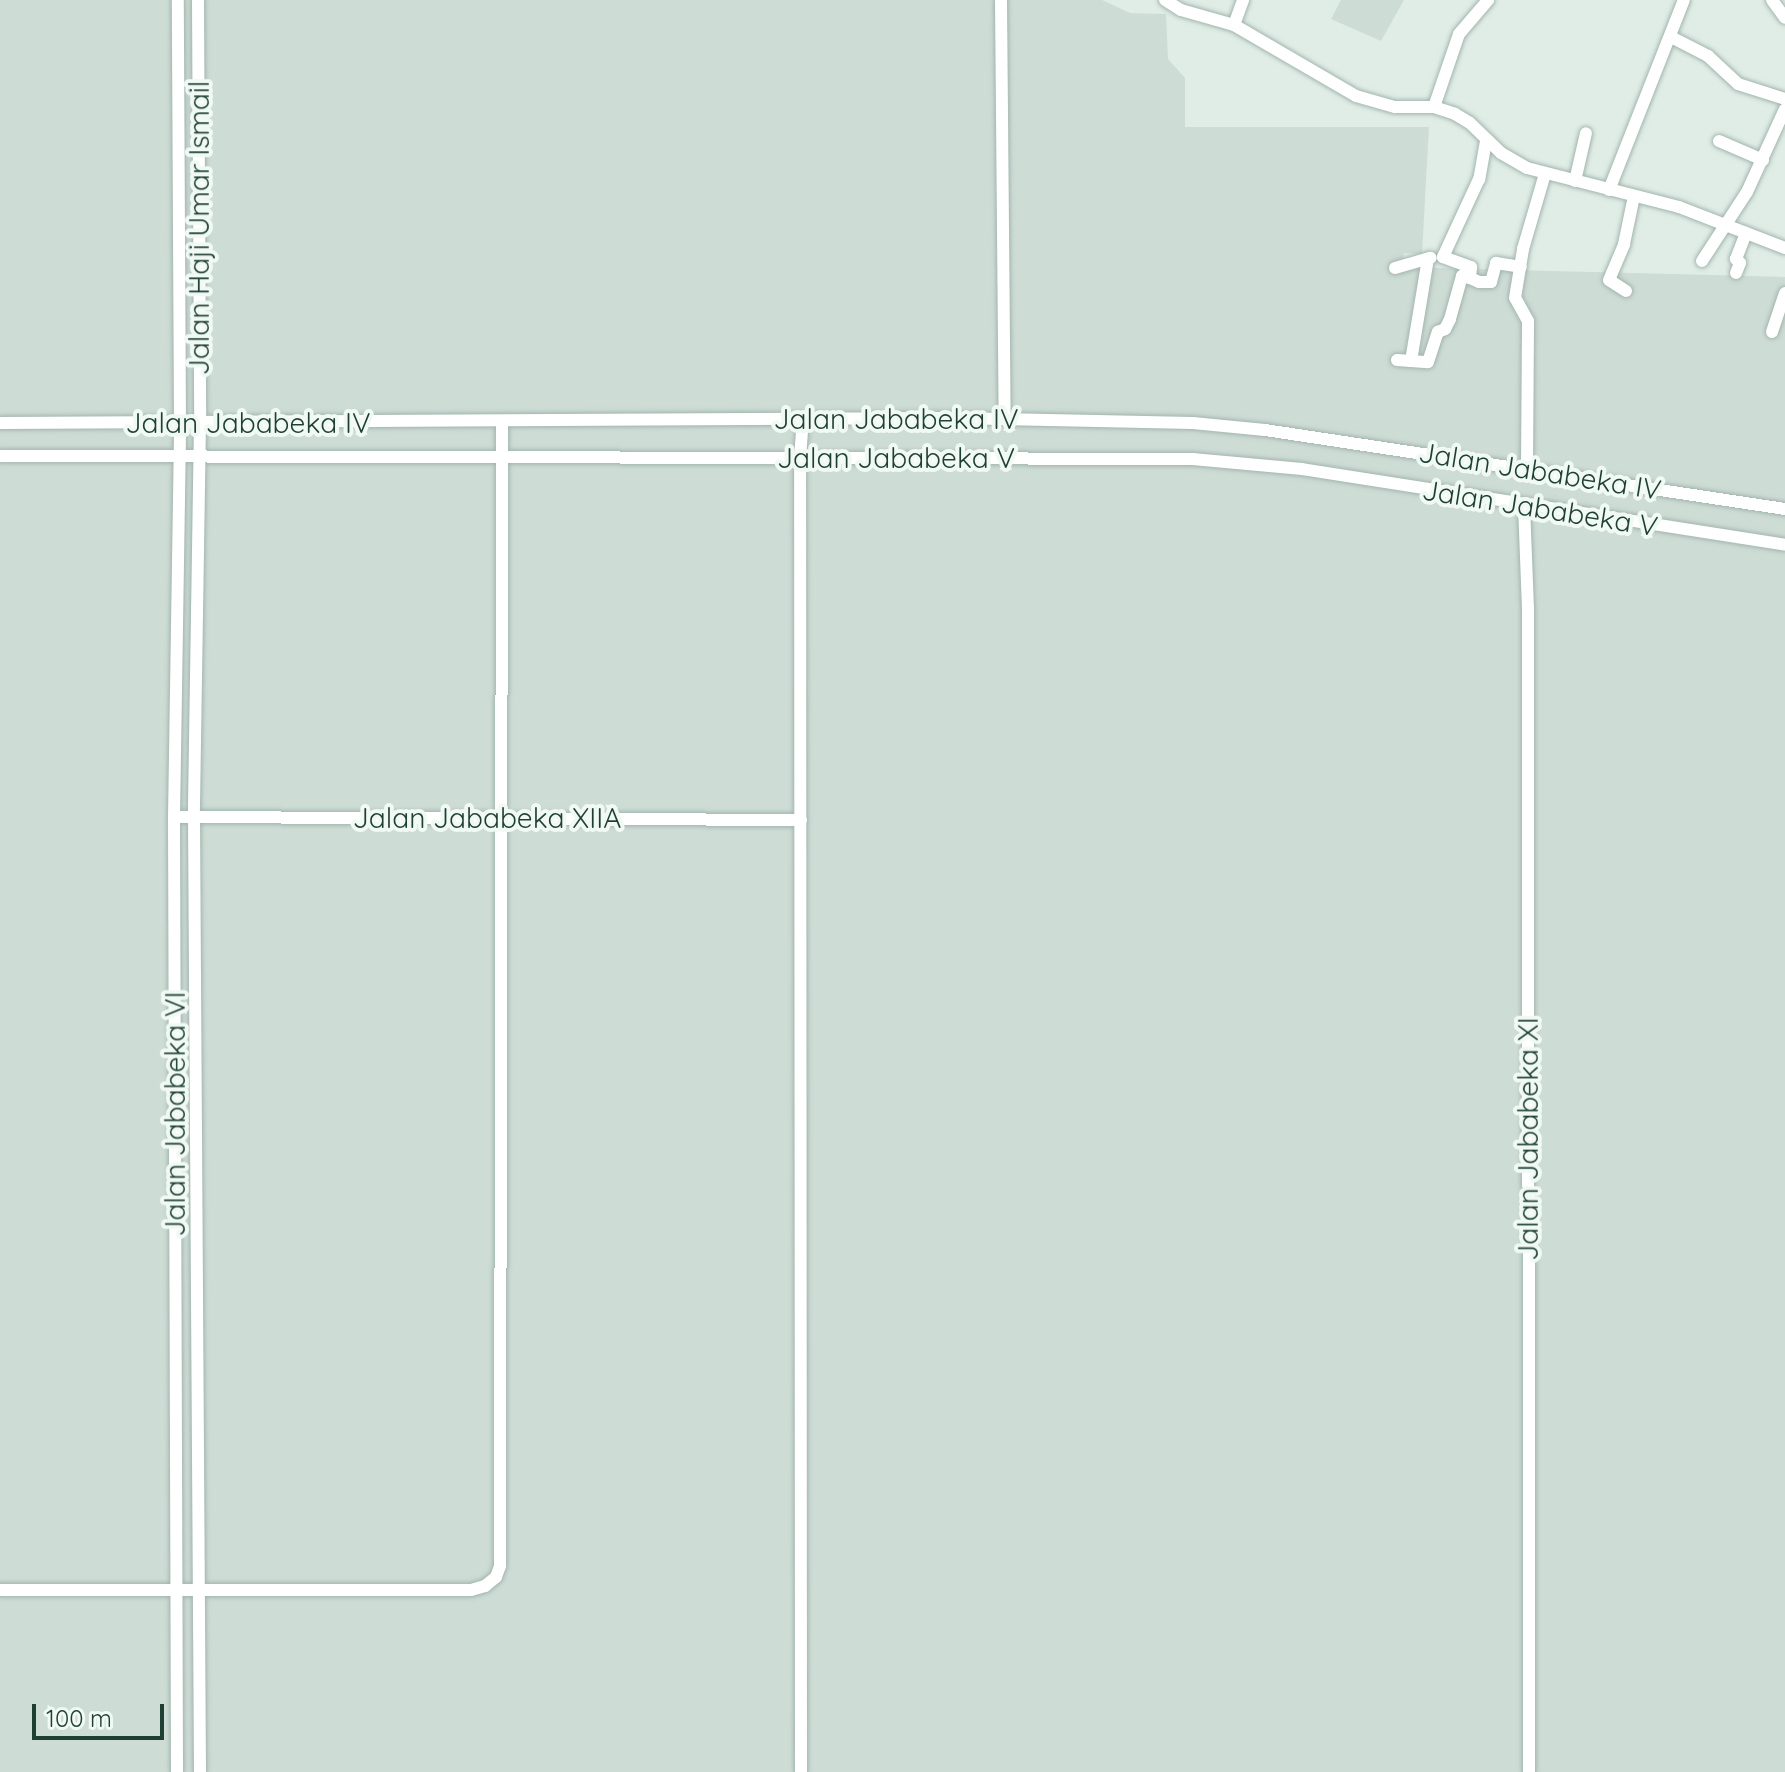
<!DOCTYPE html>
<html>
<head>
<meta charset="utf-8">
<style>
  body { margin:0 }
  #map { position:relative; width:1785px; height:1772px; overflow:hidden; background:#e0ede7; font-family:Quicksand,sans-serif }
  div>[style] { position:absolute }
  .built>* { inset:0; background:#cedcd6 }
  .roads { filter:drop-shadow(0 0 2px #a2b5ae) drop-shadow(0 0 2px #a2b5ae) }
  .minor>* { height:12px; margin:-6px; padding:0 6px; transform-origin:6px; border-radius:6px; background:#fff }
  span { translate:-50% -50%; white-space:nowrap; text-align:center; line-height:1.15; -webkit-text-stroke:8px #f1f9f5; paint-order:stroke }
  .street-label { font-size:28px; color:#1f3f35 }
  .scale { position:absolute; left:32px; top:1704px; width:132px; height:36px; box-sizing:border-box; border:4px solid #1f3f35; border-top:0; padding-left:10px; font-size:24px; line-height:28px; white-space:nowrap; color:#1f3f35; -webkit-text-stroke:6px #f1f9f5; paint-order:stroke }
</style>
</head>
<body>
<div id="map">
  <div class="built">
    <i style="clip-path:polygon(0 0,1102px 0,1130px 13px,1166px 14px,1168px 59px,1185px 78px,1185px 127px,1429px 127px,1422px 254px,1404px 253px,1401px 267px,1785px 277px,1785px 1772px,0 1772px)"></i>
    <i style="clip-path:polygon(1341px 0,1404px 0,1381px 41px,1331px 19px)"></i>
  </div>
  <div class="roads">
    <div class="minor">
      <i style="left:198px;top:0;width:423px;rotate:89.7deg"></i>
      <i style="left:200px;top:423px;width:394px;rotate:90.9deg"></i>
      <i style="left:194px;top:817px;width:955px;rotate:89.64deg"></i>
      <i style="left:1001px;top:0;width:418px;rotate:89.5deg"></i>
      <i style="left:1165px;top:0;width:19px;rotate:32deg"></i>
      <i style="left:1181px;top:10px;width:55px;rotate:15.8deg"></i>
      <i style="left:1234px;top:25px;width:141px;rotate:30.2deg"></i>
      <i style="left:1356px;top:96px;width:41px;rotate:15.8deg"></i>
      <i style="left:1395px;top:107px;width:39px"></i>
      <i style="left:1434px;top:107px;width:22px;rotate:18deg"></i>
      <i style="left:1455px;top:114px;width:17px;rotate:31deg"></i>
      <i style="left:1470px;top:123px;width:43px;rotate:44.1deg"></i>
      <i style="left:1501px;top:153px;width:30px;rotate:30deg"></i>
      <i style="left:1527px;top:168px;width:157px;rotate:14.4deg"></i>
      <i style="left:1679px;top:207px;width:114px;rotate:21.1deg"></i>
      <i style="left:1772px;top:0;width:22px;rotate:54deg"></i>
      <i style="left:1234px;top:25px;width:27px;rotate:-70deg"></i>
      <i style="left:1671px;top:37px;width:42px;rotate:27.2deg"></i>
      <i style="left:1708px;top:56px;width:41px;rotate:43deg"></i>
      <i style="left:1738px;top:84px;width:49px;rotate:17.7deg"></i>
      <i style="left:1434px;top:107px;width:77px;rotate:-71.1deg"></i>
      <i style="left:1459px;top:34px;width:45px;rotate:-49.5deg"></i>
      <i style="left:1486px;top:141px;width:39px;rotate:100deg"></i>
      <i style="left:1479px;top:179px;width:86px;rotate:114.8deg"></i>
      <i style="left:1443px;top:257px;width:30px;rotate:20deg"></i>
      <i style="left:1471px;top:267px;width:11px;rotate:95deg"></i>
      <i style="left:1470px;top:278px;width:10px;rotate:24deg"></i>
      <i style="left:1479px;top:282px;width:12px"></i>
      <i style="left:1491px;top:282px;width:20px;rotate:-75deg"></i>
      <i style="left:1496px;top:263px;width:25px;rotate:9deg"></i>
      <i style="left:1719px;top:141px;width:48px;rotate:23.4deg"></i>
      <i style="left:1575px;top:181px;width:49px;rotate:-77.1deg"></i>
      <i style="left:1609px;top:190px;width:204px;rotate:-68.5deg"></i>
      <i style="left:1702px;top:261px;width:82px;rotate:-56.9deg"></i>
      <i style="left:1747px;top:192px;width:91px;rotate:-65.4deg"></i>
      <i style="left:1395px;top:268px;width:37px;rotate:-16deg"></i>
      <i style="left:1736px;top:273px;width:11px;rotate:-68deg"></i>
      <i style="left:1740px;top:263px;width:6px;rotate:-135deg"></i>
      <i style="left:1736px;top:259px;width:28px;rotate:-69deg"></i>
      <i style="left:1626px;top:291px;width:20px;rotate:-147deg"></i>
      <i style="left:1609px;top:280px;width:39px;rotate:-67deg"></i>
      <i style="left:1624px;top:244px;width:49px;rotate:-78.2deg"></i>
      <i style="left:1772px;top:332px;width:41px;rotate:-71.6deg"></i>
      <i style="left:1397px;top:360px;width:31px;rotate:4deg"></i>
      <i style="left:1428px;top:362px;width:32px;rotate:-72deg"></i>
      <i style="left:1438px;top:332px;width:8px;rotate:-23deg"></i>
      <i style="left:1445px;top:329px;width:11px;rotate:-63deg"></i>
      <i style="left:1450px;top:319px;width:45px;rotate:-74.4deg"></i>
      <i style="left:1462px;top:276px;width:8px;rotate:14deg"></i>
      <i style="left:1411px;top:361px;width:104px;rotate:-80.6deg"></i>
      <i style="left:0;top:423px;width:953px;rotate:-0.3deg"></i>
      <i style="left:953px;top:418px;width:240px;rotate:1.2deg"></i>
      <i style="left:1193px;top:423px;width:72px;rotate:5.6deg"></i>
      <i style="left:1265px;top:430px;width:526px;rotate:8.64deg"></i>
      <i style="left:0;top:456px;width:1193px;rotate:0.14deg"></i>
      <i style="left:1193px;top:459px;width:109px;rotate:5.2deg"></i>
      <i style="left:1302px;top:469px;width:489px;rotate:8.9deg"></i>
      <i style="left:1527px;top:468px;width:147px;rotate:-89.6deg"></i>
      <i style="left:1528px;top:321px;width:26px;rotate:-119deg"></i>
      <i style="left:1515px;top:298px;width:50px;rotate:-80.7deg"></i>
      <i style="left:1523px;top:249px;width:78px;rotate:-73.7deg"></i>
      <i style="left:1524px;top:505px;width:103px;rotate:87.8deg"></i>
      <i style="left:1528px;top:608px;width:1164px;rotate:89.95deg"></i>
      <i style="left:174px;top:817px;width:627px;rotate:0.27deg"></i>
      <i style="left:0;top:1590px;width:471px"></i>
      <i style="left:471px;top:1590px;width:15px;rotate:-16deg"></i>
      <i style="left:485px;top:1586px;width:14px;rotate:-39deg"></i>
      <i style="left:496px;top:1577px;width:12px;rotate:-70deg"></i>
      <i style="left:500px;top:1566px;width:1144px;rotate:-89.9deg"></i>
      <i style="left:177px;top:1772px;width:955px;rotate:-90.18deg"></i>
      <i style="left:174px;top:817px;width:394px;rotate:-89.1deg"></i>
      <i style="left:180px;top:423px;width:423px;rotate:-90.3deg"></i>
      <i style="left:801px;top:1772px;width:1314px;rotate:-90.04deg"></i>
      <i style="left:800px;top:458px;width:40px;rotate:-85.7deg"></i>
    </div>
  </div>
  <div class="street-label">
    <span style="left:199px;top:228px;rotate:-90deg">Jalan Haji Umar Ismail</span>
    <span style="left:896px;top:419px">Jalan Jababeka IV</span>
    <span style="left:248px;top:423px">Jalan Jababeka IV</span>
    <span style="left:896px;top:458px">Jalan Jababeka V</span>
    <span style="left:1540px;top:471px;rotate:9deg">Jalan Jababeka IV</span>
    <span style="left:1540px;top:508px;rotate:9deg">Jalan Jababeka V</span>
    <span style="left:487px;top:818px">Jalan Jababeka XIIA</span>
    <span style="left:175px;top:1114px;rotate:-90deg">Jalan Jababeka VI</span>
    <span style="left:1528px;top:1139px;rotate:-90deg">Jalan Jababeka XI</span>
  </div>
  <div class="scale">100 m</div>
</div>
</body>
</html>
